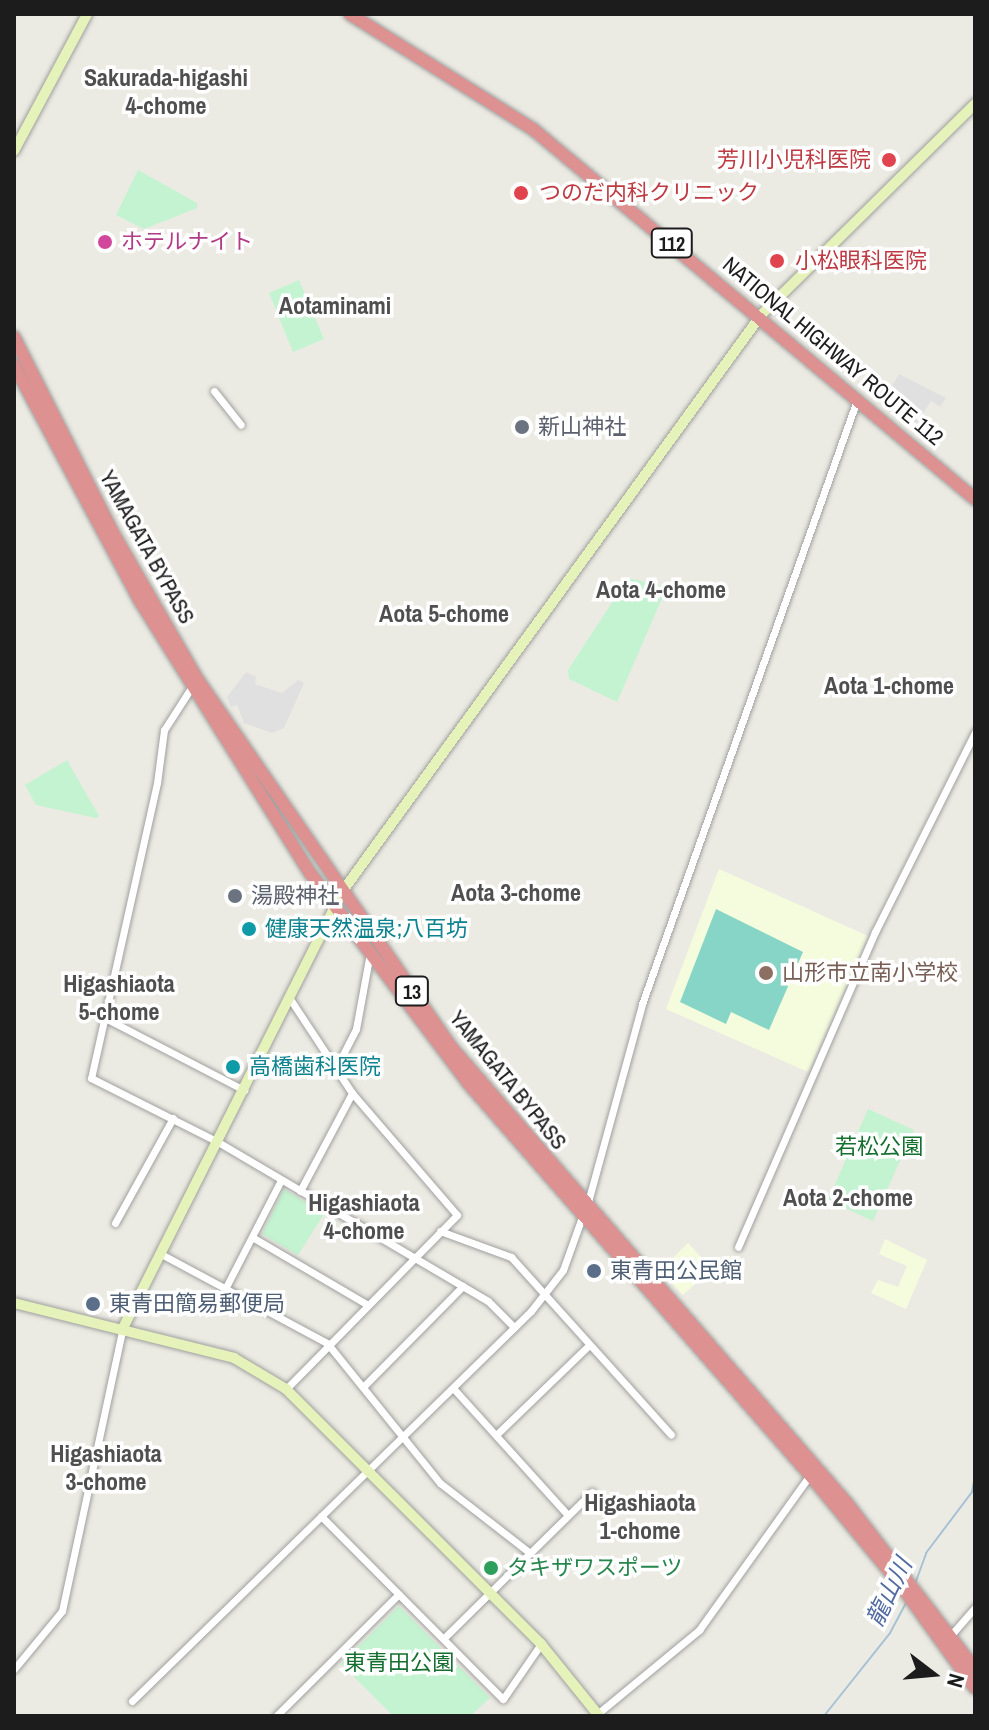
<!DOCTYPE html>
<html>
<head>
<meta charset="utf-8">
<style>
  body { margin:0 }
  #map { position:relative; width:989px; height:1730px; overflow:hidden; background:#ecebe3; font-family:"Archivo Narrow","Noto Sans JP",sans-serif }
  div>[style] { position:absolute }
  .education>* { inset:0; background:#f5fcdd }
  .park>* { inset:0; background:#c3f3d0 }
  .pitch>* { inset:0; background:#87d5c6 }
  .parking>* { inset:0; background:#e0e0e0 }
  .stream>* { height:2px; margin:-1px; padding:0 1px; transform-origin:1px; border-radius:1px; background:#a7c2d6 }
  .roads { filter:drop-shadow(0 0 2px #a0a0a0) drop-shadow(0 0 2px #a0a0a0) }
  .street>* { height:7px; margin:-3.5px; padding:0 3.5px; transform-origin:3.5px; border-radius:3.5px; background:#fff }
  .secondary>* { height:10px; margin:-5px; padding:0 5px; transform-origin:5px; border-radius:5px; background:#e5f3ba }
  .highway>* { height:12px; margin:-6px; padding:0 6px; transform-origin:6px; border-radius:6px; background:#dd9291 }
  .dots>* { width:22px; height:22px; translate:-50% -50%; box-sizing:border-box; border:4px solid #fff; border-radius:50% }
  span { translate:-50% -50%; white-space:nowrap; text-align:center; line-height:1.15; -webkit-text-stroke:7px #fff; paint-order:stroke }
  .shield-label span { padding:2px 6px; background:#fff; border:2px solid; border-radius:6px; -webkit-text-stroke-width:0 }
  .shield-label { font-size:20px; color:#1c1c1c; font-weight:700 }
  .health-label { font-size:22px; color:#be3a42 }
  .right { translate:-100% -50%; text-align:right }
  .left { translate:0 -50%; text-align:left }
  .hotel-label { font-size:22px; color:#b23c85 }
  .street-label { font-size:22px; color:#1c1c1c }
  .worship-label { font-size:22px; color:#5b616d }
  .culture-label { font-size:22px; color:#0d838f }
  .education-label { font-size:22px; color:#785e54 }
  .park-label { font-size:22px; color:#156f2f }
  .service-label { font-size:22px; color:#4e5e75 }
  .leisure-label { font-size:22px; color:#27864d }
  .neighbourhood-label { font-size:24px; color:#4f4f4f; font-weight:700 }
  .water-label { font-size:24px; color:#526aa2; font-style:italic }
  .frame { position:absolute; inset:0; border:16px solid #1c1c1c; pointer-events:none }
  .north { position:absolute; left:893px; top:1634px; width:80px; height:80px; -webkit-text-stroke:6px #fff; paint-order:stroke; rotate:106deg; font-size:22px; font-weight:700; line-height:32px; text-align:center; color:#1c1c1c }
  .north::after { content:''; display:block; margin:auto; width:28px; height:36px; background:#1c1c1c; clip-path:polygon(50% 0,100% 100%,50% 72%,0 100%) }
</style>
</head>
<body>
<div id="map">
  <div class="education">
    <i style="clip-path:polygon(719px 869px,868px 936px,808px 1072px,666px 1009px)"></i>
    <i style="clip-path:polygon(885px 1239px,927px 1260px,906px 1309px,871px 1293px,878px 1280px,898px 1287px,907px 1266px,879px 1254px)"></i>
    <i style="clip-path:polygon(688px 1243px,711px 1268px,683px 1295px,660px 1271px)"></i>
  </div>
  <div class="park">
    <i style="clip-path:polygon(138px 170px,197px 203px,197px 208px,144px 229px,116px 215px)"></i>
    <i style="clip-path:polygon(299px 280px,324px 339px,293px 352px,269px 293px)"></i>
    <i style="clip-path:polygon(628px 578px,667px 587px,617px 702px,569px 679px,568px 670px)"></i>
    <i style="clip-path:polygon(67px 760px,99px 816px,96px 818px,36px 805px,25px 785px)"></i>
    <i style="clip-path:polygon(868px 1109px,914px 1130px,873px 1221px,828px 1200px)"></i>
    <i style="clip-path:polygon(284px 1189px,324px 1214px,298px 1255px,262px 1234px)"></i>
    <i style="clip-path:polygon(399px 1606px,490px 1698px,470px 1716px,393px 1716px,341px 1664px)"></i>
  </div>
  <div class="pitch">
    <i style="clip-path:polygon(716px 909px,803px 952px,769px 1030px,731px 1012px,726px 1024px,680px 1002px)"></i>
  </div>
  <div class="parking">
    <i style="clip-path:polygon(899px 374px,946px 398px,940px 407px,931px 401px,913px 429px,864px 388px,870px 379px,891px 388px)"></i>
    <i style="clip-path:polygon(246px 672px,256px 677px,255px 684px,282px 693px,298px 680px,304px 683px,284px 728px,272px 733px,244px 723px,237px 705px,231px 707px,227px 697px)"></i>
  </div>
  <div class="stream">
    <i style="left:915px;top:1584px;width:33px;rotate:-70deg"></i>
    <i style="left:926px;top:1553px;width:76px;rotate:-53deg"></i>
    <i style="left:972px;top:1492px;width:15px;rotate:-79deg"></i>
    <i style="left:824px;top:1716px;width:106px;rotate:-51.5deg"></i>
    <i style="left:890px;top:1633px;width:36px;rotate:-62deg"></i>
  </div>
  <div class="roads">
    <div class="street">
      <i style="left:214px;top:391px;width:43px;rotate:51.5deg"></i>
      <i style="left:191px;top:688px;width:50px;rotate:122.7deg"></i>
      <i style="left:164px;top:730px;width:53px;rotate:97.5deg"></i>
      <i style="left:157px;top:783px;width:302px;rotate:102.6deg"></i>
      <i style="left:91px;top:1078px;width:142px;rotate:26.7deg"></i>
      <i style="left:218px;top:1142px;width:313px;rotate:30.5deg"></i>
      <i style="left:488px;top:1301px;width:37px;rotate:45deg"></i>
      <i style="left:105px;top:1018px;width:157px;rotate:27.4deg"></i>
      <i style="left:336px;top:1068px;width:44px;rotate:-62.9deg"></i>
      <i style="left:356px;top:1029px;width:77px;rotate:-79.6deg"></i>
      <i style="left:300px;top:1191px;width:111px;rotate:-62deg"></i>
      <i style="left:588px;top:1202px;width:205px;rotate:-74.7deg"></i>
      <i style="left:642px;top:1004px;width:641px;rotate:-70.41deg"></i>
      <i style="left:115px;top:1223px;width:120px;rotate:-61.1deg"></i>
      <i style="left:440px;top:1231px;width:76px;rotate:20.1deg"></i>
      <i style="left:511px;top:1257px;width:239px;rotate:48deg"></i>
      <i style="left:252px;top:1237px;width:132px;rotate:30.4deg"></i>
      <i style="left:738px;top:1247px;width:344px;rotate:-66.5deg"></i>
      <i style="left:875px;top:932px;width:224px;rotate:-63.4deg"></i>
      <i style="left:161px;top:1254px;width:188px;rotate:28.2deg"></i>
      <i style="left:327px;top:1343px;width:180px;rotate:51.1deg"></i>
      <i style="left:440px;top:1483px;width:114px;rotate:37.9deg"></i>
      <i style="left:530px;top:1553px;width:121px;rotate:135.3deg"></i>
      <i style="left:225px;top:1289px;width:123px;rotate:-62.8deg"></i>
      <i style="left:363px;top:1387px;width:142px;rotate:-45.3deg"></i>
      <i style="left:453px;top:1388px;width:170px;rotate:47.9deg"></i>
      <i style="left:286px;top:1389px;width:244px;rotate:-45.5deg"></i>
      <i style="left:457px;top:1215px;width:161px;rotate:-130.7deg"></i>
      <i style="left:352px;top:1093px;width:113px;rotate:-123.4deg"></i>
      <i style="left:497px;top:1434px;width:127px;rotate:-44deg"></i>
      <i style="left:321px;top:1516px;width:258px;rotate:45.2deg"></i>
      <i style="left:503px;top:1699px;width:67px;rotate:-55.4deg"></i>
      <i style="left:530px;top:1553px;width:87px;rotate:-44.5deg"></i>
      <i style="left:951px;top:1635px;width:37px;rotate:-49deg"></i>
      <i style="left:14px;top:1669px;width:75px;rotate:-50.4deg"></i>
      <i style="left:62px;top:1611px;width:287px;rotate:-77.9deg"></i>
      <i style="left:132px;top:1701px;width:558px;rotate:-44.35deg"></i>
      <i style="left:531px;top:1311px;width:52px;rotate:-52deg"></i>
      <i style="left:563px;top:1270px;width:59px;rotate:-70.3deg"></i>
      <i style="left:596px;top:1715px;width:134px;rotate:-39.5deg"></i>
      <i style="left:699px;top:1630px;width:191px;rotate:-54.4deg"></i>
      <i style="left:276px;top:1716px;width:173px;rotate:-44.8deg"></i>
    </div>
    <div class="secondary">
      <i style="left:14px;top:151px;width:155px;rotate:-61.9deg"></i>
      <i style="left:14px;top:1303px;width:227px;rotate:14deg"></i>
      <i style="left:234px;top:1358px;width:61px;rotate:30.8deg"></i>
      <i style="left:286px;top:1389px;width:361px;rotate:45deg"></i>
      <i style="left:541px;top:1644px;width:92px;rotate:51.1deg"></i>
      <i style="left:122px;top:1330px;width:490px;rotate:-63.3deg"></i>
      <i style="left:342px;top:892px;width:713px;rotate:-54.01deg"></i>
      <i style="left:761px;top:315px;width:301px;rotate:-44.6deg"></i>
    </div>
    <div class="highway">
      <i style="left:350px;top:14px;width:218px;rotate:32.2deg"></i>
      <i style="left:534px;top:130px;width:575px;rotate:39.92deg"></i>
      <i style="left:14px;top:337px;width:220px;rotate:63.2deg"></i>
      <i style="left:113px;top:533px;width:170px;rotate:60deg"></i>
      <i style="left:198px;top:680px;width:447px;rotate:55.4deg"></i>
      <i style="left:452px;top:1048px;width:601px;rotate:49.05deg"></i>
      <i style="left:846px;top:1502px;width:211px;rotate:52.3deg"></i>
      <i style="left:14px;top:365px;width:268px;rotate:61.9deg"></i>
      <i style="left:140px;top:601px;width:321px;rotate:58deg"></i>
      <i style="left:310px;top:873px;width:263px;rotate:53deg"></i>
      <i style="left:468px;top:1083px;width:520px;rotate:48.9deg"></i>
      <i style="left:810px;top:1475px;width:141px;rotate:50.5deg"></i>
      <i style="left:900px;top:1584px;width:128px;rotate:54.2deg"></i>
    </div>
  </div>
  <div class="dots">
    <i style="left:889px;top:160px;background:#e0444e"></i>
    <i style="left:521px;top:193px;background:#e0444e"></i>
    <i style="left:105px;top:242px;background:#d1479c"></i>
    <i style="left:777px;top:261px;background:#e0444e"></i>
    <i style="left:522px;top:427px;background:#6b7280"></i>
    <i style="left:235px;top:896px;background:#6b7280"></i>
    <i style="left:249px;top:929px;background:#0f9aa8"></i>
    <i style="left:766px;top:973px;background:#8d6e63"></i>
    <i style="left:233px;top:1067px;background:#0f9aa8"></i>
    <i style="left:594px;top:1271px;background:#5c6f8a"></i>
    <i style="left:93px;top:1304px;background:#5c6f8a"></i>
    <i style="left:491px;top:1568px;background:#2e9e5b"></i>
  </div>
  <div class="shield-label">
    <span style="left:672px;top:243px">112</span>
    <span style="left:412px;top:991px">13</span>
  </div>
  <div class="health-label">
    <span class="right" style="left:871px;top:160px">芳川小児科医院</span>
    <span class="left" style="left:539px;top:193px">つのだ内科クリニック</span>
    <span class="left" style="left:795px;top:261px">小松眼科医院</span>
  </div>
  <div class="hotel-label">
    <span class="left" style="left:121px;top:242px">ホテルナイト</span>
  </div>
  <div class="street-label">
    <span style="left:833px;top:351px;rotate:40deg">NATIONAL HIGHWAY ROUTE 112</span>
    <span style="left:147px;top:547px;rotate:61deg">YAMAGATA BYPASS</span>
    <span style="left:508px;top:1080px;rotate:51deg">YAMAGATA BYPASS</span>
  </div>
  <div class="worship-label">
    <span class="left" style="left:538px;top:427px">新山神社</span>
    <span class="left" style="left:251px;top:896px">湯殿神社</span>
  </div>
  <div class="culture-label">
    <span class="left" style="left:265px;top:929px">健康天然温泉;八百坊</span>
    <span class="left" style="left:249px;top:1067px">高橋歯科医院</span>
  </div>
  <div class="education-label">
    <span class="left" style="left:782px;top:973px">山形市立南小学校</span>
  </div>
  <div class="park-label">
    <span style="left:879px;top:1147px">若松公園</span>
    <span style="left:399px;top:1663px">東青田公園</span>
  </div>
  <div class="service-label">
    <span class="left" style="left:610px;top:1271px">東青田公民館</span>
    <span class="left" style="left:109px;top:1304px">東青田簡易郵便局</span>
  </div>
  <div class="leisure-label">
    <span class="left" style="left:507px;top:1568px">タキザワスポーツ</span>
  </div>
  <div class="neighbourhood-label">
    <span style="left:166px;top:92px">Sakurada-higashi<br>4-chome</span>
    <span style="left:335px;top:306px">Aotaminami</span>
    <span style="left:661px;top:590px">Aota 4-chome</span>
    <span style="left:444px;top:614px">Aota 5-chome</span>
    <span style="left:889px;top:686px">Aota 1-chome</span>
    <span style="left:516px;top:893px">Aota 3-chome</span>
    <span style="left:119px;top:998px">Higashiaota<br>5-chome</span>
    <span style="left:848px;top:1198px">Aota 2-chome</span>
    <span style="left:364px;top:1217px">Higashiaota<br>4-chome</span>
    <span style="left:106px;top:1468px">Higashiaota<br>3-chome</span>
    <span style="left:640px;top:1517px">Higashiaota<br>1-chome</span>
  </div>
  <div class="water-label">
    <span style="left:889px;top:1592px;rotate:-64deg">龍山川</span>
  </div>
  <div class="frame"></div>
  <div class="north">N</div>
</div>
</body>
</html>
